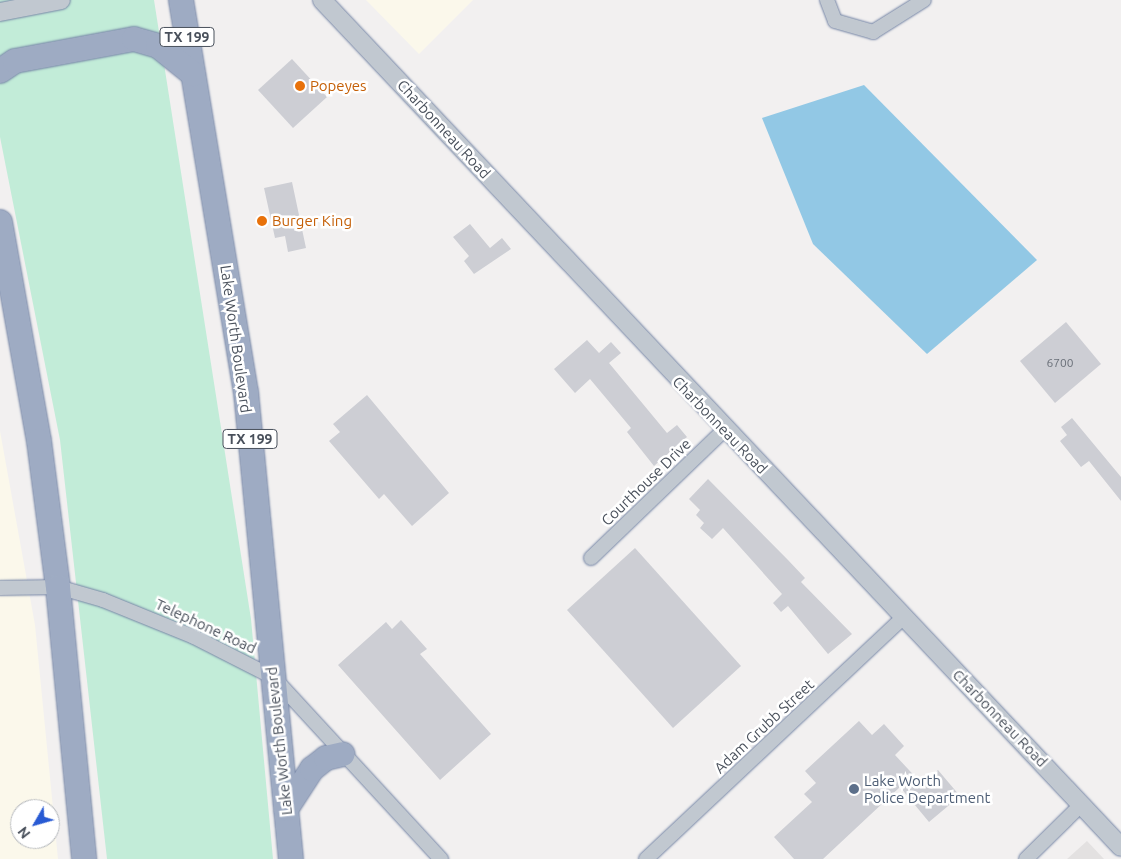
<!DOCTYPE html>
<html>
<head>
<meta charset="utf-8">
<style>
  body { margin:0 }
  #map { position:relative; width:1121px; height:859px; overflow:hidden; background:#f2f0f0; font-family:Ubuntu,sans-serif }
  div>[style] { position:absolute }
  .commercial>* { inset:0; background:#fbf8eb }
  .education>* { inset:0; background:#e3e1e1 }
  .green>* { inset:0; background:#c2ecd8 }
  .water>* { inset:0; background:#92c8e5 }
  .building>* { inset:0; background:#cdced4 }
  .roads { filter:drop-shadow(0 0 1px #7686a6) drop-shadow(0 0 1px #7686a6) }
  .minor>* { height:14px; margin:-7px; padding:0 7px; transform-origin:7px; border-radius:7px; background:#c1c8d0 }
  .tertiary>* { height:18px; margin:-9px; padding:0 9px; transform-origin:9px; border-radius:9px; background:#c1c8d0 }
  .trunk>* { height:24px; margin:-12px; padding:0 12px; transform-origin:12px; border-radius:12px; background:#9eabc3 }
  .dots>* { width:14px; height:14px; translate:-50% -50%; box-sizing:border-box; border:2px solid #fff; border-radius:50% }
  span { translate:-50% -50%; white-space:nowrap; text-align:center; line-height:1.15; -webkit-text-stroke:5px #fff; paint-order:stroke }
  .number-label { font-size:12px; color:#6a7079 }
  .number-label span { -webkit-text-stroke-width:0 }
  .shield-label span { padding:1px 4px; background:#fff; border:1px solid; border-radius:4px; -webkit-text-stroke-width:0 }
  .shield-label { font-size:14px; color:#49505b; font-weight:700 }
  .food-label { font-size:15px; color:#c56008 }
  .left { translate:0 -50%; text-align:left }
  .street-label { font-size:15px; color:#49505b }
  .service-label { font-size:15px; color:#4e5e75 }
  .north { position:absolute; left:10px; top:799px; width:50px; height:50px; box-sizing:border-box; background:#fff; border:1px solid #b6b9bd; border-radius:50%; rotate:232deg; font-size:14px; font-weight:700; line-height:20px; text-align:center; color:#49505b }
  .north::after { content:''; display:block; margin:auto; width:18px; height:22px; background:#285ad3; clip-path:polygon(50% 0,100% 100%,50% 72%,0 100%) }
</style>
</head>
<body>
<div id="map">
  <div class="commercial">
    <i style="clip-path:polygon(366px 0,473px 0,419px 54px)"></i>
    <i style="clip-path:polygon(evenodd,0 431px,35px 625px,58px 859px,0 859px,0 431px,20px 809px,50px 809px,50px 839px,20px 839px,20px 809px)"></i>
  </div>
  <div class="education">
    <i style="clip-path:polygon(1087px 841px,1104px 859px,1067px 859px)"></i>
  </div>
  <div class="green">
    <i style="clip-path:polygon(0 0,154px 0,251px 619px,273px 859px,107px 859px,60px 440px,0 137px)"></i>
  </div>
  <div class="water">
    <i style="clip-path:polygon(864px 85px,1037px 260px,927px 354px,813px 244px,762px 118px)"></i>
  </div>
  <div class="building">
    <i style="clip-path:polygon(292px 59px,327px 97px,293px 128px,258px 90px)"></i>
    <i style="clip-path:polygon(292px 182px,306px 248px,288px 252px,285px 236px,275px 238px,264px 188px)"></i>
    <i style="clip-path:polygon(470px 224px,490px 248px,502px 238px,511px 249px,474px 274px,464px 261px,469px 256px,453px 237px)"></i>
    <i style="clip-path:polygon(1066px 322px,1101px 364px,1055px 403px,1020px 361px)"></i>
    <i style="clip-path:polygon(587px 340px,599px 353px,611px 342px,621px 353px,609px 363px,667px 433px,677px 425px,687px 437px,654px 466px,627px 432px,631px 428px,590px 379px,575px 393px,554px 369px)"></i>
    <i style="clip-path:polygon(367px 395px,449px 493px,412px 526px,384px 494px,379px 499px,329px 441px,340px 432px,333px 424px)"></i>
    <i style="clip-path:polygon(1072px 418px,1121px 477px,1121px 501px,1089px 461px,1081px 467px,1060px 441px,1067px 435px,1061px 427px)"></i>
    <i style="clip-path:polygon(708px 479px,788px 560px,805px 578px,801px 582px,852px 634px,828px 654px,788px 606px,781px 612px,773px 603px,782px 594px,723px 528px,712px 539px,700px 528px,704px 523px,696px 515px,700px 510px,689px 499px)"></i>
    <i style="clip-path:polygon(635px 548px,741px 666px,673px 728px,567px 610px)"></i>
    <i style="clip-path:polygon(401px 620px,427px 649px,420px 654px,491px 734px,440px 780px,338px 665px,386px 622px,392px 629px)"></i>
    <i style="clip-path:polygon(859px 721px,872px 735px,884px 724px,904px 746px,895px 755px,922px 784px,938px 770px,960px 796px,929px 822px,900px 787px,823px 859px,794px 859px,774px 837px,812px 802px,804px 794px,816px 783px,805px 771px)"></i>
  </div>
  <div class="roads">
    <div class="minor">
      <i style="left:827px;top:0;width:22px;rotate:69deg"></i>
      <i style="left:835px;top:21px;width:40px;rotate:16deg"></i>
      <i style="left:873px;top:32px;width:60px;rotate:-32.1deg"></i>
      <i style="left:591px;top:558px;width:186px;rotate:-43.9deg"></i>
      <i style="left:0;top:588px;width:58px;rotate:-1deg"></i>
      <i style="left:58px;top:587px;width:47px;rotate:16.1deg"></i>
      <i style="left:103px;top:600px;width:98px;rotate:22.1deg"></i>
      <i style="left:194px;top:637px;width:89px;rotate:26.9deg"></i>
      <i style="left:273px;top:677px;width:248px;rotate:47.3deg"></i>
      <i style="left:646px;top:859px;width:352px;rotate:-43.2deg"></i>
      <i style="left:1026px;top:859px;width:78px;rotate:-44.5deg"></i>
    </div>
    <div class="tertiary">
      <i style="left:322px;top:0;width:1164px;rotate:46.67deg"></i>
      <i style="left:0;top:12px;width:62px;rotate:-11.1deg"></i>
    </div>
    <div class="trunk">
      <i style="left:181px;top:0;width:397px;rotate:80.6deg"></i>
      <i style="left:246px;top:392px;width:469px;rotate:84.5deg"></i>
      <i style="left:0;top:71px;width:18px;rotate:-34deg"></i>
      <i style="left:15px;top:61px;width:121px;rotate:-10.5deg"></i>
      <i style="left:134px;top:39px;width:25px;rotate:16deg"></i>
      <i style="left:158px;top:46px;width:45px;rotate:38.7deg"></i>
      <i style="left:0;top:222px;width:222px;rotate:79.9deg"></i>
      <i style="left:39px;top:441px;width:147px;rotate:82.6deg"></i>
      <i style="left:58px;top:587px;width:273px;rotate:84.5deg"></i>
      <i style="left:286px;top:809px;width:48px;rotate:-57deg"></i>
      <i style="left:312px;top:769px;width:18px;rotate:-38deg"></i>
      <i style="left:326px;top:758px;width:17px;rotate:-13deg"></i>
    </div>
  </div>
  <div class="dots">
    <i style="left:300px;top:86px;background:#e8710a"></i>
    <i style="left:262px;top:221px;background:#e8710a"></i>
    <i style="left:854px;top:789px;background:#5c6f8a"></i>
  </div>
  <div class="number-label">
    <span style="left:1060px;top:363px">6700</span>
  </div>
  <div class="shield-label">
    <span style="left:187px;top:37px">TX 199</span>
    <span style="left:250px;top:439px">TX 199</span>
  </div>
  <div class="food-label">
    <span class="left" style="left:310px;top:86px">Popeyes</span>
    <span class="left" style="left:272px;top:221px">Burger King</span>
  </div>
  <div class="street-label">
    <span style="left:444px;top:129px;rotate:47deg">Charbonneau Road</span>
    <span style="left:236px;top:339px;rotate:82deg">Lake Worth Boulevard</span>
    <span style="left:720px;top:425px;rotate:46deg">Charbonneau Road</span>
    <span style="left:646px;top:482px;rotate:-44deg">Courthouse Drive</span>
    <span style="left:206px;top:626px;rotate:25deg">Telephone Road</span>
    <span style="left:1000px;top:718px;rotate:46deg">Charbonneau Road</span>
    <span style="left:764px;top:726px;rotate:-43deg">Adam Grubb Street</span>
    <span style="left:279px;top:741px;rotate:-96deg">Lake Worth Boulevard</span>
  </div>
  <div class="service-label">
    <span class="left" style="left:864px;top:789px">Lake Worth<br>Police Department</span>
  </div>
  <div class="north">N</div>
</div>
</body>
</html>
